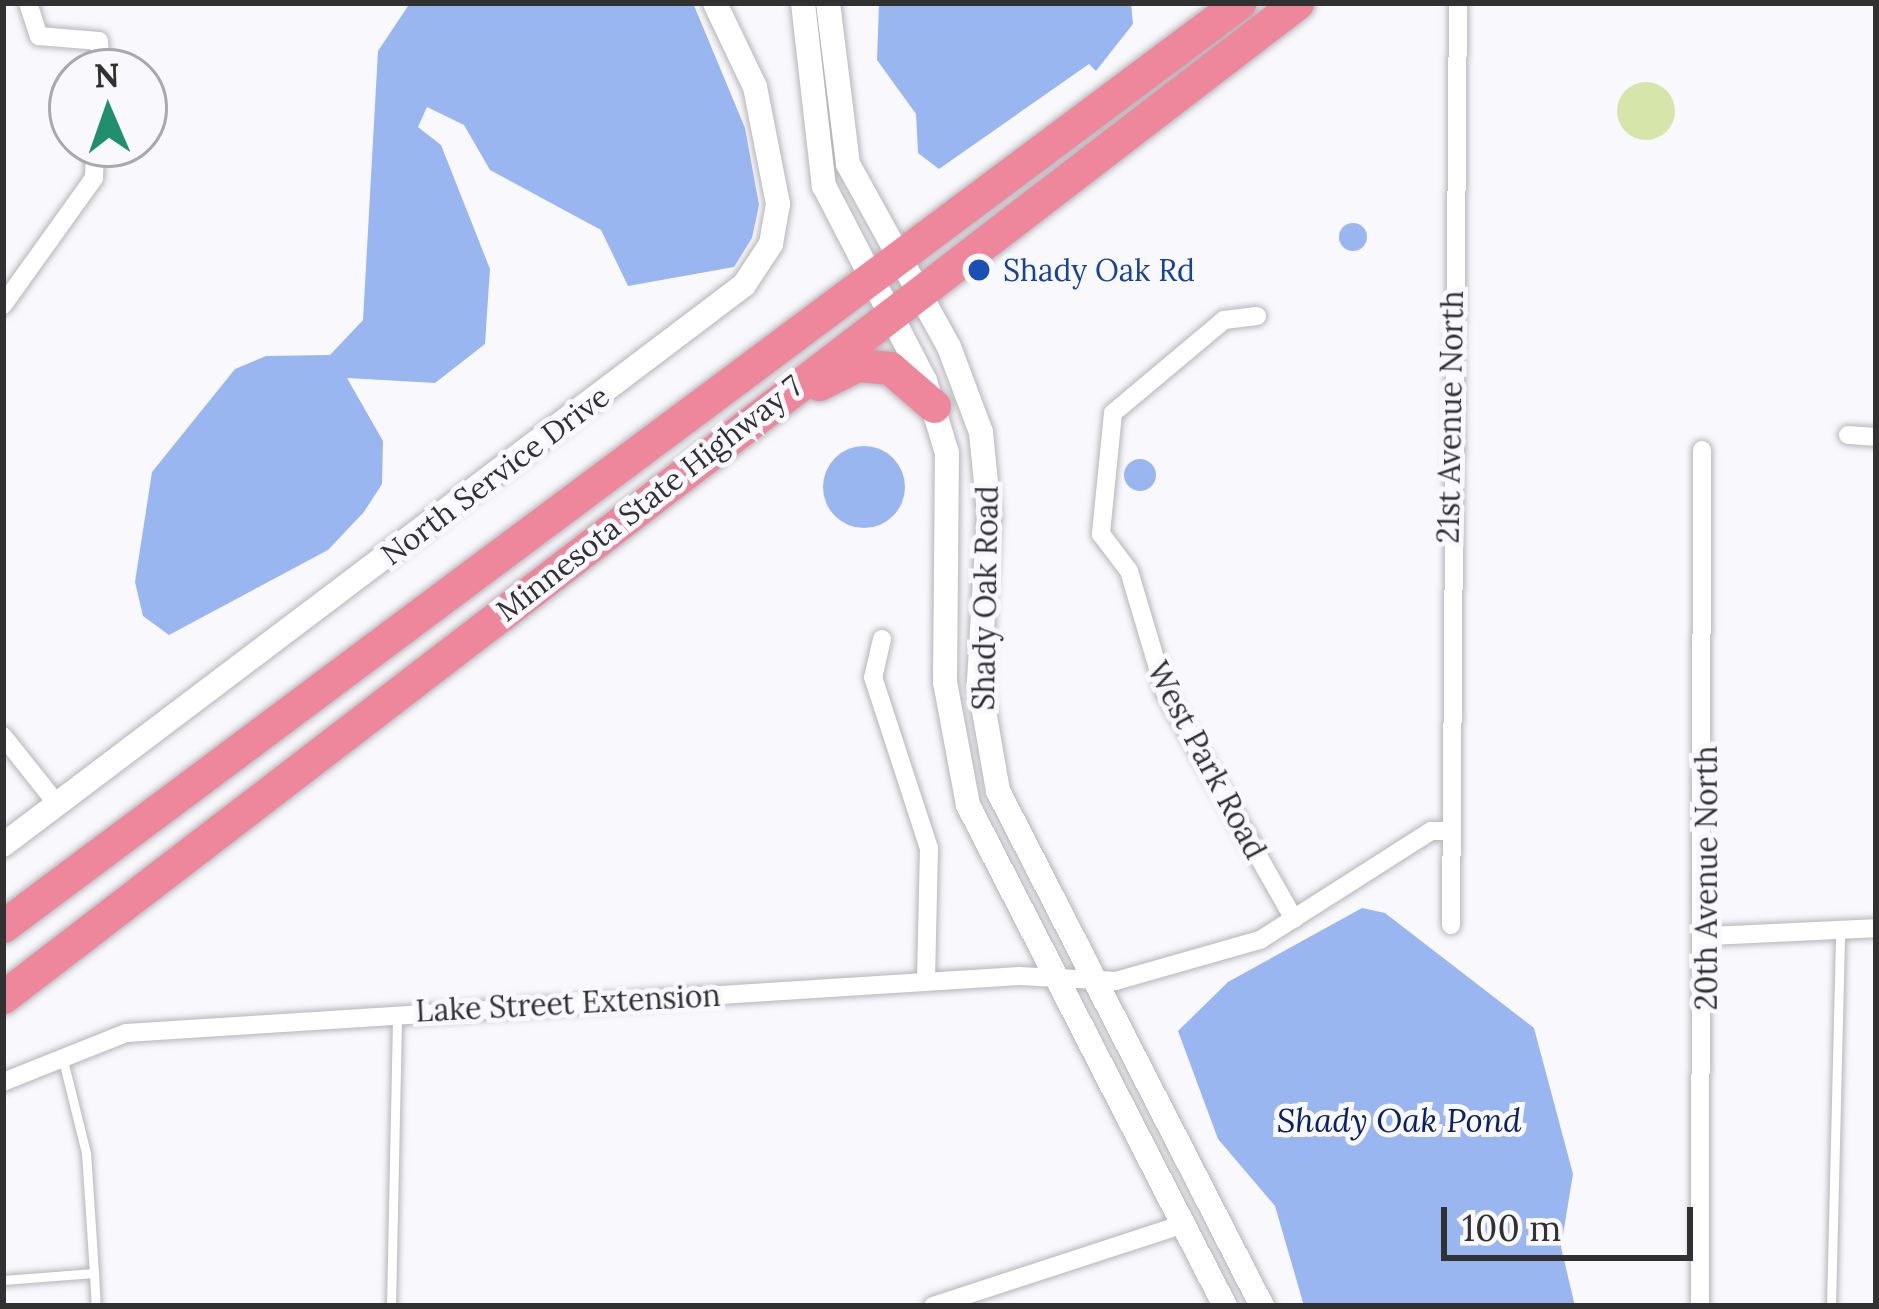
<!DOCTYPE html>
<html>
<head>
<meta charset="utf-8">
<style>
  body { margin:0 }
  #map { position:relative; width:1879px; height:1309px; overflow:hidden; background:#f9f8fc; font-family:Lora,serif }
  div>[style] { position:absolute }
  .green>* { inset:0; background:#d6e6ab }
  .round { border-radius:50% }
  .water>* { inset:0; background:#99b6f0 }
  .roads { filter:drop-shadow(0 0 3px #b6b5b9) drop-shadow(0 0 3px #b6b5b9) }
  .lane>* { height:9px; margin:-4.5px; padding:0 4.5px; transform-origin:4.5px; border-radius:4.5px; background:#fff }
  .street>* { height:18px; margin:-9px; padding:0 9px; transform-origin:9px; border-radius:9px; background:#fff }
  .secondary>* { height:24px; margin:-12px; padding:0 12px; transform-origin:12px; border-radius:12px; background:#fff }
  .highway>* { height:33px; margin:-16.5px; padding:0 16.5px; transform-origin:16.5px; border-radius:16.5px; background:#ee879c }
  .dots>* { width:33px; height:33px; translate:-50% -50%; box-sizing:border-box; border:6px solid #f9f8fc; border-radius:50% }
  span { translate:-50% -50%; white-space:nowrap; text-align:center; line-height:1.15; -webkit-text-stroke:10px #f9f8fc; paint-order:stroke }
  .transit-label { font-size:30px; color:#164399 }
  .left { translate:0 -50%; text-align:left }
  .street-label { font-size:30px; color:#313132 }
  .water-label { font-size:33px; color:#082163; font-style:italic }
  .frame { position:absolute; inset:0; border:6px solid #313132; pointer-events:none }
  .north { position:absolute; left:48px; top:48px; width:120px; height:120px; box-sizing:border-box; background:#f9f8fc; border:3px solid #a9a8ab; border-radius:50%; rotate:358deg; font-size:33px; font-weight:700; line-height:48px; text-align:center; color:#313132 }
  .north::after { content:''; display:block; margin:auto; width:42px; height:54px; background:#218f6e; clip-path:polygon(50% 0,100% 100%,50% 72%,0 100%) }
  .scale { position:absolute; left:1441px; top:1207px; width:252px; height:54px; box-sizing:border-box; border:6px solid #313132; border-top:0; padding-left:15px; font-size:36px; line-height:42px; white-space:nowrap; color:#313132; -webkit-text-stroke:9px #f9f8fc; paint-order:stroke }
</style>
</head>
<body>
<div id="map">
  <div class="green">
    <i class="round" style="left:1617px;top:82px;width:58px;height:58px"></i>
  </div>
  <div class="water">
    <i style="clip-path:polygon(410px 3px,693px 3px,745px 128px,759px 205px,752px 238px,734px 267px,628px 286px,601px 230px,490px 170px,464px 125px,427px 107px,418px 127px,441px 145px,490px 269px,485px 344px,435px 383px,347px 378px,383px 441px,382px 484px,364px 512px,328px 550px,169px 635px,143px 616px,135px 582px,152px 472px,235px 369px,266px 356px,330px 355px,363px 320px,378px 51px)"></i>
    <i style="clip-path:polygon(879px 3px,1131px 3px,1133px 24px,1096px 71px,1089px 64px,939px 169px,918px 153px,916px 114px,877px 60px)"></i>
    <i class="round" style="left:1339px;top:223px;width:28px;height:28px"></i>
    <i class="round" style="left:823px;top:446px;width:82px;height:82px"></i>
    <i class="round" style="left:1124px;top:459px;width:32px;height:32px"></i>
    <i style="clip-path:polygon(1362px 908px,1385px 913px,1534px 1028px,1573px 1174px,1561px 1247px,1575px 1306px,1304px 1306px,1275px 1206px,1218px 1139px,1178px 1031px,1228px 982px)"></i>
  </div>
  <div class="roads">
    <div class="lane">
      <i style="left:94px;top:1273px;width:33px;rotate:87deg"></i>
      <i style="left:3px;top:1280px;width:91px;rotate:-4.4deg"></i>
      <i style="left:94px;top:1273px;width:120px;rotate:-93.8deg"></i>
      <i style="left:86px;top:1153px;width:100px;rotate:-103.9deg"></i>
      <i style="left:391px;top:1306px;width:293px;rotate:-88.8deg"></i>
      <i style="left:1831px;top:1306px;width:376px;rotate:-88.6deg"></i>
    </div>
    <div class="street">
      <i style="left:28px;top:3px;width:35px;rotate:72deg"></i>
      <i style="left:39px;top:36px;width:60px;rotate:4.8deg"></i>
      <i style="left:99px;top:41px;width:31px;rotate:86deg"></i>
      <i style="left:3px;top:305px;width:156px;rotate:-54.4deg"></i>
      <i style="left:94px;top:178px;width:34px;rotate:-88deg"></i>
      <i style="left:1257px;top:316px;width:33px;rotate:173deg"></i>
      <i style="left:1224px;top:320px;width:145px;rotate:140deg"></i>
      <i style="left:1113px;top:413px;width:122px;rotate:95.7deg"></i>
      <i style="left:1101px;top:534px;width:46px;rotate:52.9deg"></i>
      <i style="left:1129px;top:571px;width:126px;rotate:73.4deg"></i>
      <i style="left:1165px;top:692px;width:261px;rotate:60.4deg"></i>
      <i style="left:1848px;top:435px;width:28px;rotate:4deg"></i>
      <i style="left:882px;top:639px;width:39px;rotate:103deg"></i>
      <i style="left:873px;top:677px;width:180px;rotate:71.9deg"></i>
      <i style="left:929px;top:848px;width:134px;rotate:91.3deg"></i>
      <i style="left:3px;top:736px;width:87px;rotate:51.5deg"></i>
      <i style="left:1451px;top:925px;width:922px;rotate:-89.57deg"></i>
      <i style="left:1708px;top:936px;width:168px;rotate:-2.7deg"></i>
      <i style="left:3px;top:1082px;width:132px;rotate:-21.7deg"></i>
      <i style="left:126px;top:1033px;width:895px;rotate:-3.65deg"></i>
      <i style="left:1019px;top:976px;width:97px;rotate:3deg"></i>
      <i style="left:1116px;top:981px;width:150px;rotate:-15.9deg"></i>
      <i style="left:1260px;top:940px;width:203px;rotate:-32.5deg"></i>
      <i style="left:1431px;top:831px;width:19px"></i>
      <i style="left:933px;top:1306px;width:261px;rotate:-18.1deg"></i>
      <i style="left:1700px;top:1306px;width:856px;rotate:-89.87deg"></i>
    </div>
    <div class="secondary">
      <i style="left:803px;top:3px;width:184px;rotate:83.5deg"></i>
      <i style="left:824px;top:186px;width:220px;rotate:62.6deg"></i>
      <i style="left:925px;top:381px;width:75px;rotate:73deg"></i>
      <i style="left:947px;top:453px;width:229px;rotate:90.5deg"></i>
      <i style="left:945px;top:682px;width:125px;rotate:79.4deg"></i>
      <i style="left:968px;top:805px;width:563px;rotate:62.84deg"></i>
      <i style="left:828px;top:3px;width:162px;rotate:82.9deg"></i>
      <i style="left:848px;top:164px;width:209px;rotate:61.1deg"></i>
      <i style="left:949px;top:347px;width:91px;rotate:69.4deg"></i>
      <i style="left:981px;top:432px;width:81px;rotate:84.4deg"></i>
      <i style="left:989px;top:513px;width:169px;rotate:93.4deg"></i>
      <i style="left:979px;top:682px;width:111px;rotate:80.1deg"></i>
      <i style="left:998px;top:791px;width:579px;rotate:62.86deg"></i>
      <i style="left:3px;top:845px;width:929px;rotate:-37.08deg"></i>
      <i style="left:744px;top:285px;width:49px;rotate:-56.6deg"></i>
      <i style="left:771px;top:244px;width:41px;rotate:-80.1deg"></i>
      <i style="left:778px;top:204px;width:119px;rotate:-101.1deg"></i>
      <i style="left:755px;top:87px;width:93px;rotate:-115.5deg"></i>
    </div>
    <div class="highway">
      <i style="left:819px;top:384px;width:42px;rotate:-26.6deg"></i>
      <i style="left:857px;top:365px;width:33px;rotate:5deg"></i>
      <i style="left:890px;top:368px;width:58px;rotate:40.8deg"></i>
      <i style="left:3px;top:926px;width:1543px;rotate:-36.75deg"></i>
      <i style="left:3px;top:997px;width:1632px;rotate:-37.53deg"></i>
    </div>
  </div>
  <div class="dots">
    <i style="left:979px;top:270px;background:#1a4fb4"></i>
  </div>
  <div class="transit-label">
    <span class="left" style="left:1003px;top:270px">Shady Oak Rd</span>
  </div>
  <div class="street-label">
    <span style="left:1450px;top:417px;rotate:-89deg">21st Avenue North</span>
    <span style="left:495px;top:475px;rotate:-37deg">North Service Drive</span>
    <span style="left:649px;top:498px;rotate:-38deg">Minnesota State Highway 7</span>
    <span style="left:985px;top:598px;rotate:-89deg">Shady Oak Road</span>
    <span style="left:1207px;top:760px;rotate:62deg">West Park Road</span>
    <span style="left:1706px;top:878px;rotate:-90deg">20th Avenue North</span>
    <span style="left:568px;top:1003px;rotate:-3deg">Lake Street Extension</span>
  </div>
  <div class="water-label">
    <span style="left:1399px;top:1121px">Shady Oak Pond</span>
  </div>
  <div class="frame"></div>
  <div class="north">N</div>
  <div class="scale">100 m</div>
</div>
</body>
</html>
